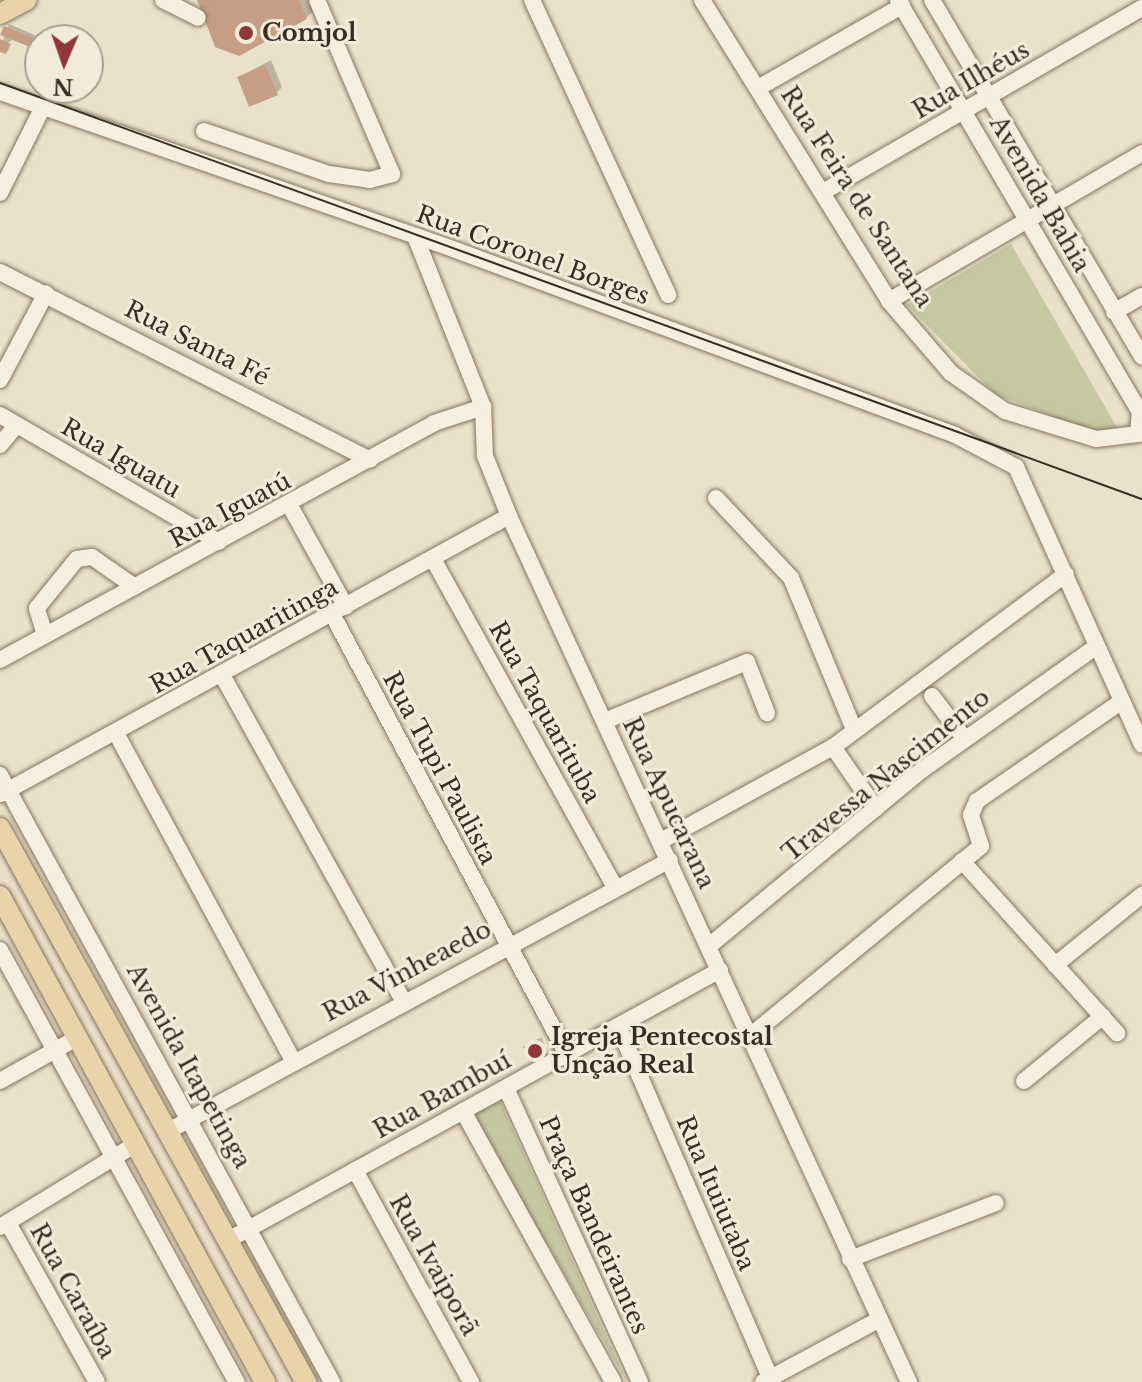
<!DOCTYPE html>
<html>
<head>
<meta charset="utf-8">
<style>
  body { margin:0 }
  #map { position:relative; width:1142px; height:1382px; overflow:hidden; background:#ebe1cb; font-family:"Libre Baskerville",serif }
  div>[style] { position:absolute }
  .green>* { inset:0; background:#c5c8a0 }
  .shadow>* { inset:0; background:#0003 }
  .building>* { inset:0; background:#c59e85 }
  .roads { filter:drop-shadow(0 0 2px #867461) drop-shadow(0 0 2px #867461) }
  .minor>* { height:16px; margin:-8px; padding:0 8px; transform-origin:8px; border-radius:8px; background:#f6eede }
  .major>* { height:20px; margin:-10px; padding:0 10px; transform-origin:10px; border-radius:10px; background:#e9d3a8 }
  .tram>* { height:2px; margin:-1px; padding:0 1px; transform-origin:1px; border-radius:1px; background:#382d23 }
  .dots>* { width:22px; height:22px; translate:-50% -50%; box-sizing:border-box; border:4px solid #f3ebda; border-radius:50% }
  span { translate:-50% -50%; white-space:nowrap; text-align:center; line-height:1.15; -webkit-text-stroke:6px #f3ebda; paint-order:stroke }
  .poi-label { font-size:24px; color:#382d23; font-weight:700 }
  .left { translate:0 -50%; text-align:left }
  .street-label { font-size:24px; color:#382d23 }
  .north { position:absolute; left:24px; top:24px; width:80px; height:80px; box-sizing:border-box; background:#f3ebda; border:2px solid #a89f91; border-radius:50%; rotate:182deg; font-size:22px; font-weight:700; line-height:32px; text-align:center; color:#382d23 }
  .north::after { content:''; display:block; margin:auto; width:28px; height:36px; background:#8f373a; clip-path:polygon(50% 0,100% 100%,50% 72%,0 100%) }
</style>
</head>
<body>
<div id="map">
  <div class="green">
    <i style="clip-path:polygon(1011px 244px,1118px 429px,1096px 433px,995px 394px,907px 305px)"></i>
    <i style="clip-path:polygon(500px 1101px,627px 1382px,472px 1115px)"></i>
  </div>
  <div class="shadow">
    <i style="clip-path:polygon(199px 0,310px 0,314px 10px,306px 18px)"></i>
    <i style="clip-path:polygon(9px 24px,46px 40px,40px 49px,17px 36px,0 49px)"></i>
    <i style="clip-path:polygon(271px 60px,282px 87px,277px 93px,239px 77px)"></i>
    <i style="clip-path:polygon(542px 1037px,546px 1054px,526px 1047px,529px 1044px)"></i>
  </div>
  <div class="building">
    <i style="clip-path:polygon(197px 0,299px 0,307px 19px,239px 56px,215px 47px)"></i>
    <i style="clip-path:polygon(4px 26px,40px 40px,40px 51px,0 35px)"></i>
    <i style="clip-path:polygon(0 39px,11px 44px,6px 54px,0 52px)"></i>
    <i style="clip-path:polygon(265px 65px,278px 95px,249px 107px,237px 77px)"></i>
    <i style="clip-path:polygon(538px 1039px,547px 1055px,532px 1063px,523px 1047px)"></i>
  </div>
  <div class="roads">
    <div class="minor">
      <i style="left:163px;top:0;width:39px;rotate:27deg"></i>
      <i style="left:532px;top:0;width:325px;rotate:65.2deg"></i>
      <i style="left:702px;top:0;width:354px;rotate:58.1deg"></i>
      <i style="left:889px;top:301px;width:95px;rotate:49.3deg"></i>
      <i style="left:951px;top:373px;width:66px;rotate:35.1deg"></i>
      <i style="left:1005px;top:411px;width:95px;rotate:17.1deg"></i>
      <i style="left:1096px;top:439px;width:42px;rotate:-6.8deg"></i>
      <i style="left:1138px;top:434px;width:22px;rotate:-85deg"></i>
      <i style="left:898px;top:0;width:478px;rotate:59.6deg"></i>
      <i style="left:932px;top:0;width:414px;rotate:59.5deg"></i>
      <i style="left:758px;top:88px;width:166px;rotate:-29.7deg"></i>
      <i style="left:0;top:92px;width:479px;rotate:19.1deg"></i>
      <i style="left:453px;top:249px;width:535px;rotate:20.33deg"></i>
      <i style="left:955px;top:435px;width:69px;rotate:27.7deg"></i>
      <i style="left:1016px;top:467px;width:305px;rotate:65.6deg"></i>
      <i style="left:204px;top:131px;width:132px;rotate:19deg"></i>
      <i style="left:329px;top:174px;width:41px;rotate:8.3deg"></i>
      <i style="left:370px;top:180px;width:23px;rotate:-15deg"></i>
      <i style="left:392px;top:174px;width:189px;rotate:-113.3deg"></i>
      <i style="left:823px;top:192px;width:368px;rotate:-30deg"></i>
      <i style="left:0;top:193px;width:96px;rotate:-63.4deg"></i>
      <i style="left:415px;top:236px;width:184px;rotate:68.3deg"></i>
      <i style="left:483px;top:407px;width:49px;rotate:87.7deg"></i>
      <i style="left:485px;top:456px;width:65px;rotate:68.2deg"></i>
      <i style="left:509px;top:516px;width:954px;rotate:65.21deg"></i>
      <i style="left:0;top:272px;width:415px;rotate:26.9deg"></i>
      <i style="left:889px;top:301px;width:293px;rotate:-30.3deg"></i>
      <i style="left:1114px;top:312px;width:32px;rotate:-30deg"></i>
      <i style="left:0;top:380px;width:98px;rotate:-62.1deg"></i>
      <i style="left:0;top:415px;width:253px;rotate:30.1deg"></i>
      <i style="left:0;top:445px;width:26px;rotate:-50deg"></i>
      <i style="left:716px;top:498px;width:110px;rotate:46.8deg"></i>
      <i style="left:791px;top:578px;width:161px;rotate:67.4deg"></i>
      <i style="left:290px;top:506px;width:115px;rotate:61deg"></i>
      <i style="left:433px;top:559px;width:375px;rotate:61deg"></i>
      <i style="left:332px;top:614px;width:500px;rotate:61.9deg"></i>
      <i style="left:45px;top:635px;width:28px;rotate:-107deg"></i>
      <i style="left:37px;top:608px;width:63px;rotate:-50.8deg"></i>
      <i style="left:77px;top:559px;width:15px;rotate:-8deg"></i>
      <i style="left:92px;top:557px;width:52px;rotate:34.9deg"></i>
      <i style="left:0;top:660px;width:494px;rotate:-28.6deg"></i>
      <i style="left:434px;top:423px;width:52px;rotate:-18.1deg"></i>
      <i style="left:222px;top:675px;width:372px;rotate:60.9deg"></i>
      <i style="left:932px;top:696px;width:53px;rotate:52.7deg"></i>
      <i style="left:605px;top:721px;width:154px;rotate:-22.6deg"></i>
      <i style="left:747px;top:662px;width:55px;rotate:68.6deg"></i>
      <i style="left:116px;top:733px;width:372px;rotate:61.6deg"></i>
      <i style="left:833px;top:747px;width:75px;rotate:55.3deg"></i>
      <i style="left:0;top:775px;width:692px;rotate:61.32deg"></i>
      <i style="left:1px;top:794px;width:579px;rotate:-28.69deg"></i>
      <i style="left:661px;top:841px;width:196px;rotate:-28.7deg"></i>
      <i style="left:833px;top:747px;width:290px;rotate:-36.6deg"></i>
      <i style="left:962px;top:861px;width:232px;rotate:48deg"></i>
      <i style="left:709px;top:946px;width:276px;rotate:-39.6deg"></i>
      <i style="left:922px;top:770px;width:214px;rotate:-35.3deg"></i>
      <i style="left:0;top:950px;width:493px;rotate:61.3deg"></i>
      <i style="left:1055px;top:965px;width:112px;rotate:-38.8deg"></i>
      <i style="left:618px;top:1026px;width:383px;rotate:66.6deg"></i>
      <i style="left:750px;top:1036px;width:299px;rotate:-39.4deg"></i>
      <i style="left:981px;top:846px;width:33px;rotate:-108deg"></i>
      <i style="left:971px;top:815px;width:15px;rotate:-67deg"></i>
      <i style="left:977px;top:801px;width:176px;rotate:-34.6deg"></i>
      <i style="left:0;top:1081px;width:88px;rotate:-29.2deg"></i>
      <i style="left:1024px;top:1081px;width:102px;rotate:-39.4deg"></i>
      <i style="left:506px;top:1088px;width:323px;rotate:65.5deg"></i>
      <i style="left:463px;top:1111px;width:310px;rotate:61deg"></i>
      <i style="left:170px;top:1130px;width:568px;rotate:-28.37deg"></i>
      <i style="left:355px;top:1170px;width:242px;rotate:61.3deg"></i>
      <i style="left:8px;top:1223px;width:182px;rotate:60.8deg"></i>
      <i style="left:0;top:1227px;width:159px;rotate:-31.4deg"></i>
      <i style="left:230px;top:1239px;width:559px;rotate:-28.77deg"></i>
      <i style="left:850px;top:1259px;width:156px;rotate:-21deg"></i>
      <i style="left:763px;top:1382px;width:131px;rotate:-28.3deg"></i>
    </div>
    <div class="major">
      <i style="left:0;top:14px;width:30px;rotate:-28deg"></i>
      <i style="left:0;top:828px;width:633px;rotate:61.09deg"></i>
      <i style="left:0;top:896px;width:554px;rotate:61.4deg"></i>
    </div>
  </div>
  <div class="tram">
    <i style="left:0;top:83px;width:1215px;rotate:20.02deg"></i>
  </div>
  <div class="dots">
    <i style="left:246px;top:33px;background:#8f373a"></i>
    <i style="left:535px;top:1051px;background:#8f373a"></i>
  </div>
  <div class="poi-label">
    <span class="left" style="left:262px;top:33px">Comjol</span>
    <span class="left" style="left:551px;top:1051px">Igreja Pentecostal<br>Unção Real</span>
  </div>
  <div class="street-label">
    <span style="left:971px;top:80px;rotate:-30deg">Rua Ilhéus</span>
    <span style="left:1040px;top:194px;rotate:60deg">Avenida Bahia</span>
    <span style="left:857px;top:197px;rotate:57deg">Rua Feira de Santana</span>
    <span style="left:533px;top:255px;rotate:20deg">Rua Coronel Borges</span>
    <span style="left:197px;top:343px;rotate:27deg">Rua Santa Fé</span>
    <span style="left:121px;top:458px;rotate:30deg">Rua Iguatu</span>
    <span style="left:230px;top:510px;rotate:-28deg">Rua Iguatú</span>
    <span style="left:244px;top:636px;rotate:-29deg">Rua Taquaritinga</span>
    <span style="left:545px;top:712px;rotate:61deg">Rua Taquarituba</span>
    <span style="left:440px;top:768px;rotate:62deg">Rua Tupi Paulista</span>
    <span style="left:886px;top:775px;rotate:-39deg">Travessa Nascimento</span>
    <span style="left:669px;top:803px;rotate:65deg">Rua Apucarana</span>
    <span style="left:407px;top:971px;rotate:-28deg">Rua Vinheaedo</span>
    <span style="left:189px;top:1066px;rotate:61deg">Avenida Itapetinga</span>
    <span style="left:442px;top:1095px;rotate:-29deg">Rua Bambuí</span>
    <span style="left:716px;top:1193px;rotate:67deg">Rua Ituiutaba</span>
    <span style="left:594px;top:1225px;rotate:66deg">Praça Bandeirantes</span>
    <span style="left:434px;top:1265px;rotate:61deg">Rua Ivaiporã</span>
    <span style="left:73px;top:1291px;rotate:61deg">Rua Caraíba</span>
  </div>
  <div class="north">N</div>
</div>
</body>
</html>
